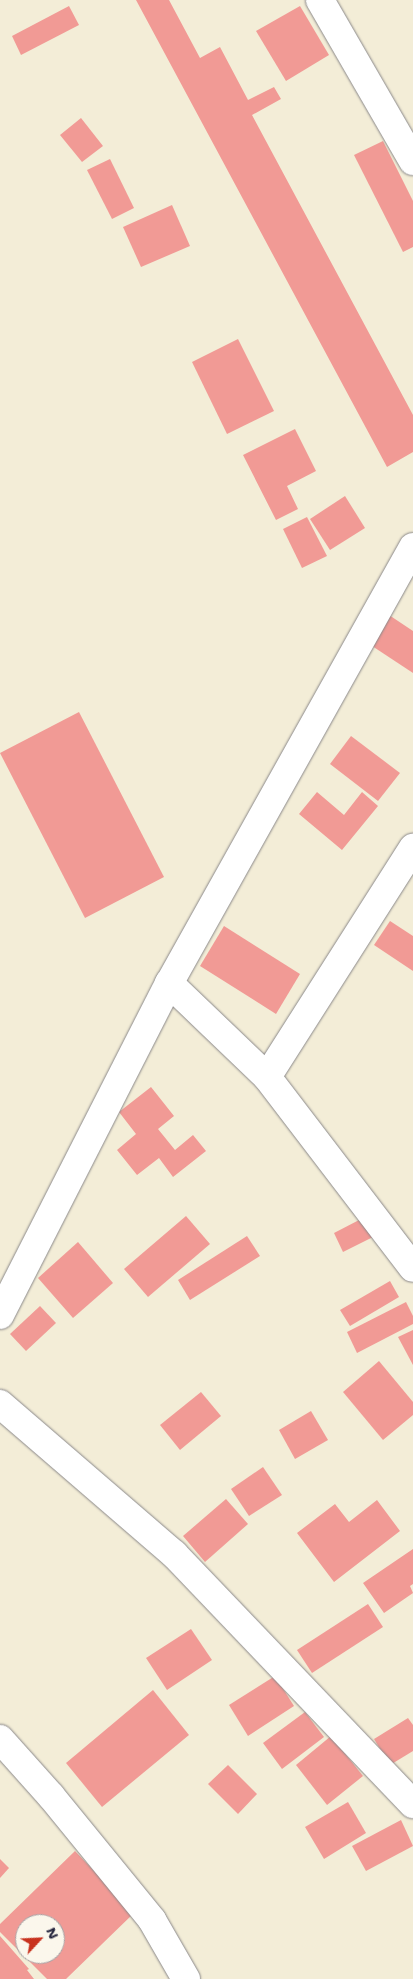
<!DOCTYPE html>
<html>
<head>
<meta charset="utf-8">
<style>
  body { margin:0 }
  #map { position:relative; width:413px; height:1979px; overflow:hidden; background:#f3edd7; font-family:"Shantell Sans",sans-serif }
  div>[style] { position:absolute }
  .building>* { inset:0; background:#f19a95 }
  .roads { filter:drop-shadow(0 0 1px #8a8889) drop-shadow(0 0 1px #8a8889) }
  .minor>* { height:28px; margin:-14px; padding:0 14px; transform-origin:14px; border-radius:14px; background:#fff }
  span { translate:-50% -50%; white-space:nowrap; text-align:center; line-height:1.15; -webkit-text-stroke:4.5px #fbf7ec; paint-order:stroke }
  .north { position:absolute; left:15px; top:1914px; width:50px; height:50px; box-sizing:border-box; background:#fbf7ec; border:1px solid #a4a2a5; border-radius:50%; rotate:65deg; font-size:14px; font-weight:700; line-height:20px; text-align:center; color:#22223b }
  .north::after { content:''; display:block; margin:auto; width:18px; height:22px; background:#c8321e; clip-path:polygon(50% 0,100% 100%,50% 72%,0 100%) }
</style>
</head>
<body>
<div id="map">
  <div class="building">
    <i style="clip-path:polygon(136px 0,169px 0,200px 58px,220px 47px,248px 100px,274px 87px,281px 99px,252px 115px,413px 415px,413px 452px,387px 467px)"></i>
    <i style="clip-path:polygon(69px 6px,79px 25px,21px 55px,12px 36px)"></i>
    <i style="clip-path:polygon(300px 6px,329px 55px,286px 81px,256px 31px)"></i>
    <i style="clip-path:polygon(81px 118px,103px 146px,82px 162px,60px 135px)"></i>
    <i style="clip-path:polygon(383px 141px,413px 201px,413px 247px,403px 252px,354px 155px)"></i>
    <i style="clip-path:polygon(110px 159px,134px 208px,112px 219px,87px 170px)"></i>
    <i style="clip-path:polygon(172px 205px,190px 246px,141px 267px,123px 227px)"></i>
    <i style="clip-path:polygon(238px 339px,274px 411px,227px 434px,192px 362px)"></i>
    <i style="clip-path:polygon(295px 429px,316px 471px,287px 486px,298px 509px,276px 520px,243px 455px)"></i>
    <i style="clip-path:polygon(345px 496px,365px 528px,330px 550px,310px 519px)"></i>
    <i style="clip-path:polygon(307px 517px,327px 556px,302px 568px,283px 529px)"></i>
    <i style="clip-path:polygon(383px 611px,413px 631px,413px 673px,363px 640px)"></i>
    <i style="clip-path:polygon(79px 712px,164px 877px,85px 918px,0 753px)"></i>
    <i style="clip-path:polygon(351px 736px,400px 773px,378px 801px,330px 764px)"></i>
    <i style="clip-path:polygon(317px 792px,344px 815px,362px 792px,378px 806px,342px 850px,299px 814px)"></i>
    <i style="clip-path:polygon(390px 921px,413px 936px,413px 971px,374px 945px)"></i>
    <i style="clip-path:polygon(224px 926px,300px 974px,276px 1014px,200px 966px)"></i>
    <i style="clip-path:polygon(151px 1087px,174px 1116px,158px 1129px,175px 1150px,193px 1135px,206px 1151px,173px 1177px,159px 1158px,137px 1175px,117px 1150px,136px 1134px,119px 1112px)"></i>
    <i style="clip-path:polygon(186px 1216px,210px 1244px,148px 1297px,124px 1269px)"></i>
    <i style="clip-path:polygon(363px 1218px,373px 1237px,343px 1252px,334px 1233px)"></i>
    <i style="clip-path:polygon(247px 1236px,260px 1256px,190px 1300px,178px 1280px)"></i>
    <i style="clip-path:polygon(78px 1242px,113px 1283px,73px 1318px,38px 1278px)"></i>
    <i style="clip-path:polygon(390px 1281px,399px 1297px,350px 1326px,340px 1310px)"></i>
    <i style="clip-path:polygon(406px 1302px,413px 1316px,413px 1324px,357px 1353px,347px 1332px)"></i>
    <i style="clip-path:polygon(40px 1306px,56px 1323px,26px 1351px,10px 1334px)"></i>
    <i style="clip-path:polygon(413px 1330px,413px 1365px,398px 1337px)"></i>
    <i style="clip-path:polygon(379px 1361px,413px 1402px,413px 1415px,383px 1440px,343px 1392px)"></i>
    <i style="clip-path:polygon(201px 1392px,221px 1416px,180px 1450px,160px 1425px)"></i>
    <i style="clip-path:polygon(311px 1411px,328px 1440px,295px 1459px,279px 1430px)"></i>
    <i style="clip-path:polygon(263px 1467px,282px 1495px,249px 1516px,231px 1489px)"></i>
    <i style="clip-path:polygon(226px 1499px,248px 1524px,205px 1562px,183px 1536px)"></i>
    <i style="clip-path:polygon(377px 1500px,400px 1531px,334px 1582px,297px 1533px,335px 1504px,349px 1522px)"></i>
    <i style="clip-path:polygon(413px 1549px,413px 1584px,410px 1586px,413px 1593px,384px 1613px,363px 1583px)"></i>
    <i style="clip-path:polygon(368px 1604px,383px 1627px,312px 1673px,297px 1650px)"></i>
    <i style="clip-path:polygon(191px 1629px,212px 1660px,167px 1690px,146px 1658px)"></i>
    <i style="clip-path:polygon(275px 1676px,294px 1706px,248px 1736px,229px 1705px)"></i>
    <i style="clip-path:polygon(153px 1690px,189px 1735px,102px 1807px,66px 1763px)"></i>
    <i style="clip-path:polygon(305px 1712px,324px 1737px,282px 1769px,263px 1743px)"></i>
    <i style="clip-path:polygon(408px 1718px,413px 1725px,413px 1751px,390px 1765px,374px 1739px)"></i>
    <i style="clip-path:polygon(331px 1736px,363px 1776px,327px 1805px,296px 1765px)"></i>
    <i style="clip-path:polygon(228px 1765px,257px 1794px,238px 1814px,208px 1784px)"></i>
    <i style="clip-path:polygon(348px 1802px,366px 1833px,324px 1859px,305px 1827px)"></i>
    <i style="clip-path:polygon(401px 1820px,413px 1846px,366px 1871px,352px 1846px)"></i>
    <i style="clip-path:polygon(evenodd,75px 1851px,134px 1913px,66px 1979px,47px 1979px,0 1932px,0 1924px,75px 1851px,25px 1924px,55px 1924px,55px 1954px,25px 1954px,25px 1924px)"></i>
    <i style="clip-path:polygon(0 1859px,9px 1868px,0 1878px)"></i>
    <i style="clip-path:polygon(0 1936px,29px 1969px,27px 1970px,34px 1979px,0 1979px)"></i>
  </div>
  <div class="roads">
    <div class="minor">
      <i style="left:320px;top:0;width:186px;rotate:60deg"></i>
      <i style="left:413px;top:547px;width:500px;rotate:119.2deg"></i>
      <i style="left:169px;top:983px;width:136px;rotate:43.8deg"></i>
      <i style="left:267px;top:1077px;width:240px;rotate:52.6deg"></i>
      <i style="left:267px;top:1077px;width:272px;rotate:-57.5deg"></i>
      <i style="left:0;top:1315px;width:373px;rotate:-63deg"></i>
      <i style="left:0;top:1404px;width:230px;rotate:40.8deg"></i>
      <i style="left:174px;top:1554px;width:346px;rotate:46.3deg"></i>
      <i style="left:0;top:1739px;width:76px;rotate:48.2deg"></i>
      <i style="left:51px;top:1796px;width:160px;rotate:50.8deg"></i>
      <i style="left:152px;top:1920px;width:68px;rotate:60deg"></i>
    </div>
  </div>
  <div class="north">N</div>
</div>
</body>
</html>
